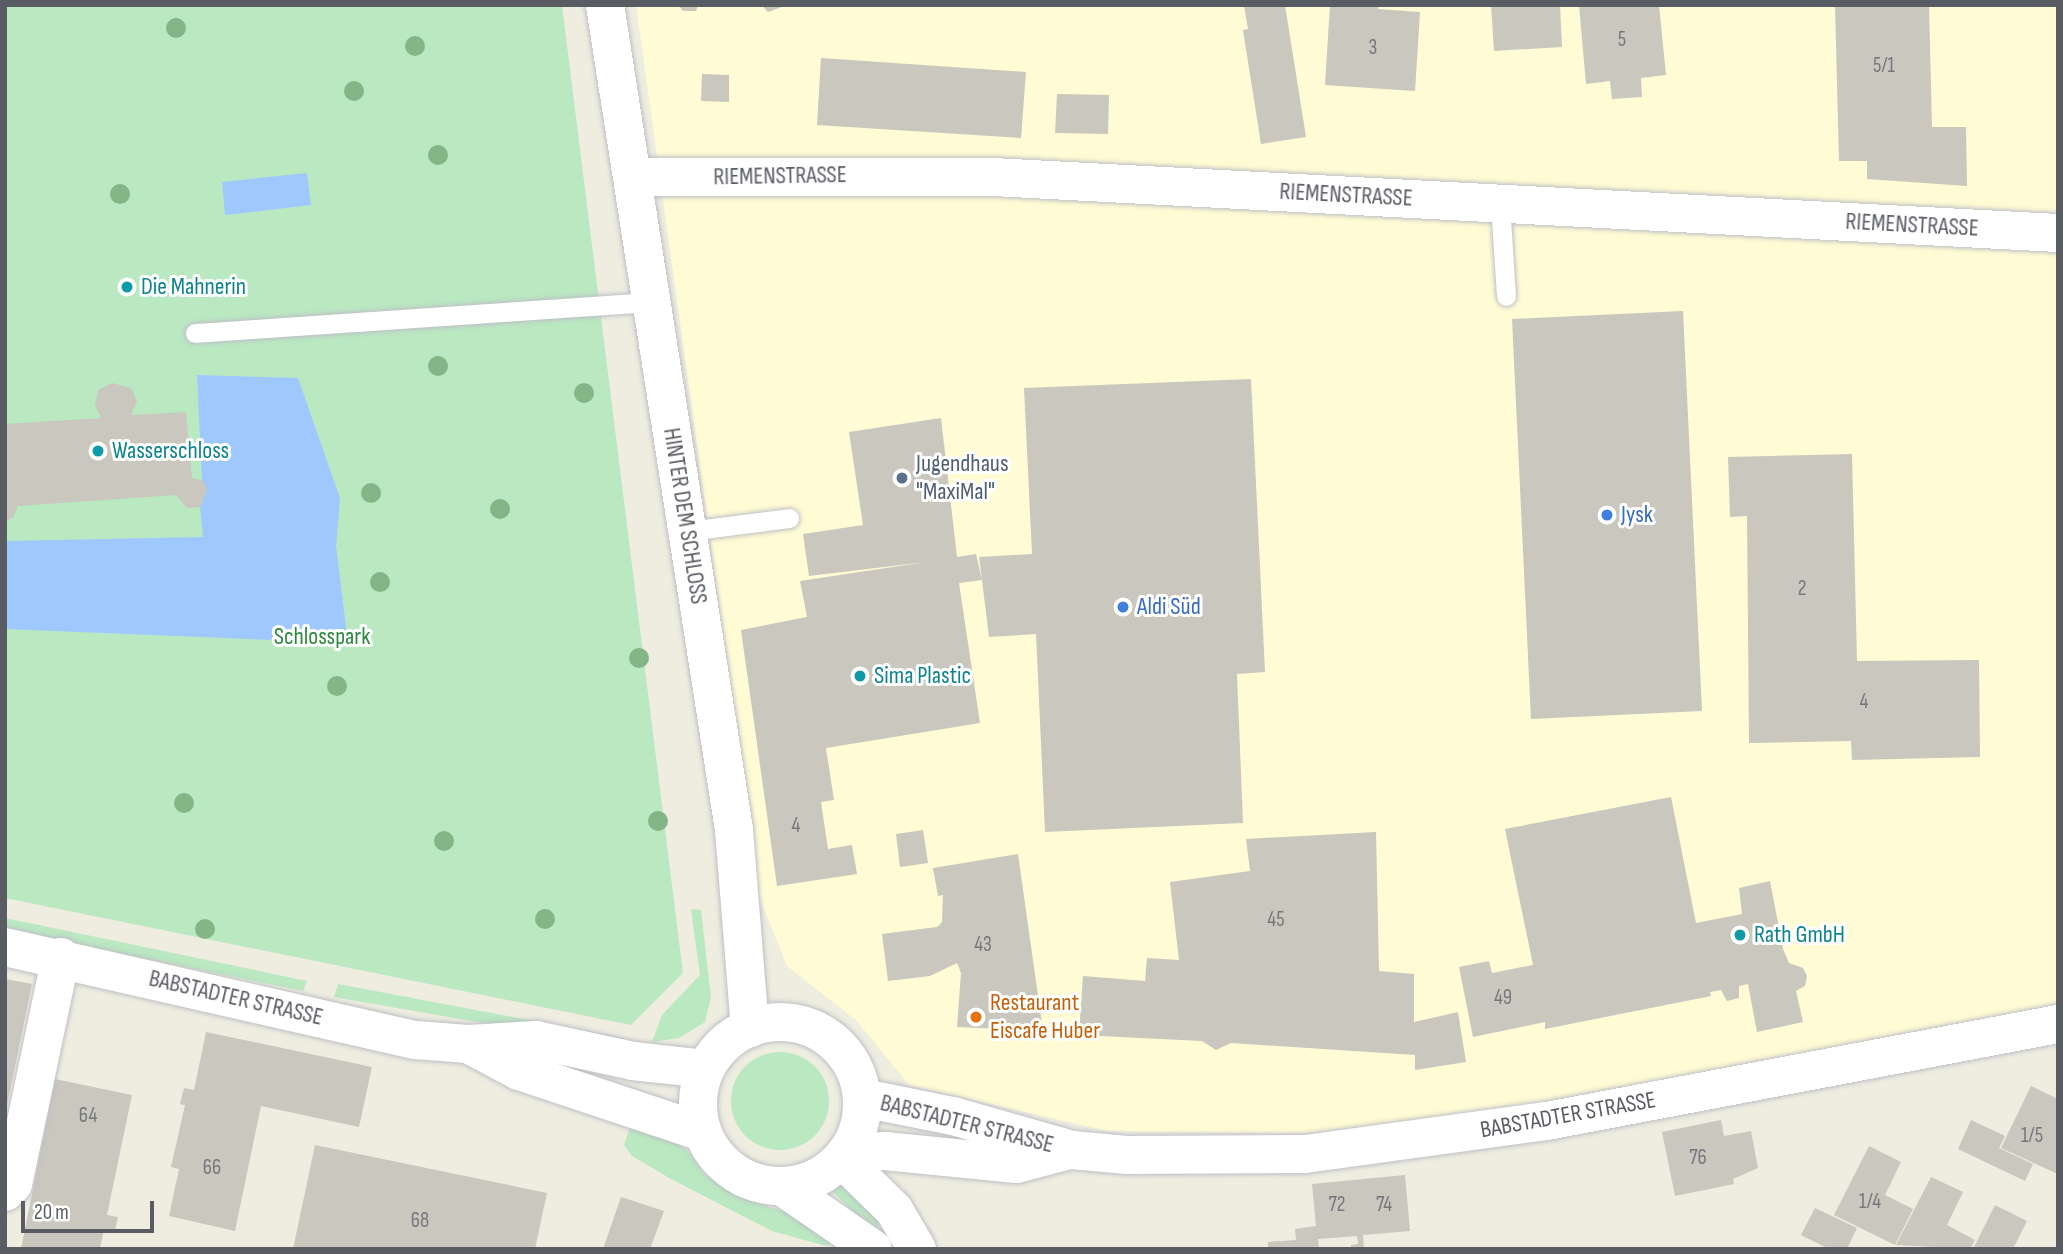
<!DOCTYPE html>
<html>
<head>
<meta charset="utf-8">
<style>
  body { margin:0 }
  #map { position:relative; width:2063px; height:1254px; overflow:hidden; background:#eeede0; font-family:"Sofia Sans Condensed",sans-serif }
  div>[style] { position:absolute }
  .commercial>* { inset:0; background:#fffbd4 }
  .green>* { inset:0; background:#bae8c1 }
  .round { border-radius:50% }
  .water>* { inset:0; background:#9fc8ff }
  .building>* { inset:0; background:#c9c7be }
  .roads { filter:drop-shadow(0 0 2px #bebfc6) drop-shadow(0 0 2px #bebfc6) }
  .service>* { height:19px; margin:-9.5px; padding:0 9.5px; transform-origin:9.5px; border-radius:9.5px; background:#fff }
  .minor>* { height:38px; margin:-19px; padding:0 19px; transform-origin:19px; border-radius:19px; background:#fff }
  .tertiary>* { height:38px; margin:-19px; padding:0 19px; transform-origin:19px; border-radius:19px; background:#fff }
  .tertiary>.ring { margin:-19px; padding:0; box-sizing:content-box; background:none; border:38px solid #fff; border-radius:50% }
  .trees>* { width:20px; height:20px; margin:-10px; border-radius:50%; background:#84b587 }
  .dots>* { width:19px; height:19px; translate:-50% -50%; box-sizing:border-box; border:4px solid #fff; border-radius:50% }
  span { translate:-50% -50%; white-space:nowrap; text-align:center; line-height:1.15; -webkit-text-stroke:6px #fff; paint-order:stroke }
  .number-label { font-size:21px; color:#75777a }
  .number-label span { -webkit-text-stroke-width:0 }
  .street-label { font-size:24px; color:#595c63 }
  .culture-label { font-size:24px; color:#0d838f }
  .left { translate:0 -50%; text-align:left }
  .service-label { font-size:24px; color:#4e5e75 }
  .shop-label { font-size:24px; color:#366cbe }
  .park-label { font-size:24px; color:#2d873e }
  .food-label { font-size:24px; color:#c56008 }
  .frame { position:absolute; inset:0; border:7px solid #595c63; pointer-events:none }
  .scale { position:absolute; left:21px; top:1201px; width:133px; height:32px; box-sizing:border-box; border:4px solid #595c63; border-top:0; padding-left:9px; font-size:21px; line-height:24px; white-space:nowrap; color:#595c63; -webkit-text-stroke:5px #fff; paint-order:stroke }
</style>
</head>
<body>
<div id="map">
  <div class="commercial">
    <i style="clip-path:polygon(636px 5px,2058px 5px,2058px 1014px,1491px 1115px,1306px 1133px,1107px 1131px,909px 1085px,857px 1021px,787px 966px,760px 899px)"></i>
  </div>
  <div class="green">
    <i style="clip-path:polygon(5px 5px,562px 5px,683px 973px,631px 1025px,5px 898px)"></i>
    <i style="clip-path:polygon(691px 909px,701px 910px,711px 997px,705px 1022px,679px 1038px,652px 1042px,662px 1015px,700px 975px)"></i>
    <i style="clip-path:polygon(5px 918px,307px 981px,303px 991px,5px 930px)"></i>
    <i style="clip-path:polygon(338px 984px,624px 1038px,615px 1046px,334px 997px)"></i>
    <i class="round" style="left:731px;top:1052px;width:98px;height:98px"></i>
    <i style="clip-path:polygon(631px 1124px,663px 1133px,689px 1152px,703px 1173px,734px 1195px,792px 1214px,838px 1241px,826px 1246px,772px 1231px,671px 1179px,632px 1156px,624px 1145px)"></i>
    <i style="clip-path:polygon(843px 1177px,884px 1218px,873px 1231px,831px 1190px)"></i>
  </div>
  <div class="water">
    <i style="clip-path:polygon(307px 173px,311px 205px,225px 215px,222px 182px)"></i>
    <i style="clip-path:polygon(197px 375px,298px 378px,340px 498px,336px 546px,348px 643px,5px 629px,5px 541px,203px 537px,200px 507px,207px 489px,202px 480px)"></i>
  </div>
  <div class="building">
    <i style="clip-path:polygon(678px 5px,698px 5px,696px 11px,683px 11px)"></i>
    <i style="clip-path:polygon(762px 5px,787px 5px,768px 12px)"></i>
    <i style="clip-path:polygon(1244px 5px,1285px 5px,1306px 137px,1261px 144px,1243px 30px,1248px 29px)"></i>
    <i style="clip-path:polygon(1330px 5px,1379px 5px,1378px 9px,1420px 12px,1415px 91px,1325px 85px)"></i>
    <i style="clip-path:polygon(1491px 5px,1560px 5px,1562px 47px,1494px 51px)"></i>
    <i style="clip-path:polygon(1579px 5px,1659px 5px,1666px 75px,1641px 78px,1642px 97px,1612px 99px,1610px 81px,1586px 84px)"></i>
    <i style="clip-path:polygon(1835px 5px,1929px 5px,1932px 127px,1966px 127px,1967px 186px,1867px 179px,1867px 161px,1839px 161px)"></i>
    <i style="clip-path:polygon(821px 58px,1026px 72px,1021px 138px,817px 125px)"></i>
    <i style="clip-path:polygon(702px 74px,729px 75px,729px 102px,701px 101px)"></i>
    <i style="clip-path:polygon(1057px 94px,1109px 95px,1108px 134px,1055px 133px)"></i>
    <i style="clip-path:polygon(1683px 311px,1702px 711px,1531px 719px,1512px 319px)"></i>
    <i style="clip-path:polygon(1251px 379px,1265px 672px,1237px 674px,1243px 823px,1045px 832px,1036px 634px,989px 637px,982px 580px,959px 583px,980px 723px,826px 748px,834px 800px,821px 802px,828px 849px,852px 845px,857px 874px,777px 886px,741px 630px,807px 617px,800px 581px,926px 562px,809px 576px,803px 534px,863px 525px,849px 432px,941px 418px,957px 557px,976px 554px,982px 580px,979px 557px,1032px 554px,1024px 388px)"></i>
    <i style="clip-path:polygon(112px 383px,131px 388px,137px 401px,131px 415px,186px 412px,192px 478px,202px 480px,207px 489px,200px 507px,187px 508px,176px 495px,18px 506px,13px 517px,5px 522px,5px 424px,101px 418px,95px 405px,98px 390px)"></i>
    <i style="clip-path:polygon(1852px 454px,1857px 661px,1979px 660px,1980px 757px,1852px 760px,1851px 741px,1749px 743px,1747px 516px,1730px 517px,1728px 457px)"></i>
    <i style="clip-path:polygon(1671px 797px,1696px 923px,1742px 914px,1739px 888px,1770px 881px,1783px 949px,1789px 963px,1803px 968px,1807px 976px,1805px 986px,1796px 991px,1803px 1022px,1757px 1032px,1748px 984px,1739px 986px,1739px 998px,1727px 1001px,1721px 990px,1710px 992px,1711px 996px,1545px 1029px,1545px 1022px,1473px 1037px,1459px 967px,1489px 961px,1492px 973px,1533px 965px,1505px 829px)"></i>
    <i style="clip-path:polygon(923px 830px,928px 863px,900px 867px,896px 834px)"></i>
    <i style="clip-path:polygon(1376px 832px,1379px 971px,1414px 974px,1414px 1022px,1458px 1012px,1466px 1062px,1415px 1070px,1415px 1055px,1231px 1043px,1216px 1050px,1202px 1041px,1079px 1035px,1083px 976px,1145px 981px,1147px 958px,1179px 960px,1170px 882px,1250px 871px,1246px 839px)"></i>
    <i style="clip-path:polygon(1018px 854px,1043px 1031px,957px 1027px,961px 973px,957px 963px,930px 976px,888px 981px,882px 934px,937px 927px,942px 922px,943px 895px,938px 896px,933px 868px)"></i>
    <i style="clip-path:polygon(5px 979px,32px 984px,6px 1110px,5px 1110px)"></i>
    <i style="clip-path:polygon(206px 1032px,372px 1067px,359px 1127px,261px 1106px,235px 1231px,169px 1216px,179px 1169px,171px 1167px,185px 1105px,180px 1104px,184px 1088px,194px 1090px)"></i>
    <i style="clip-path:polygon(55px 1079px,132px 1095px,107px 1215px,118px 1217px,115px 1231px,104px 1229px,100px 1249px,21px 1249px)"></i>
    <i style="clip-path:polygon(2031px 1086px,2058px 1099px,2058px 1174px,2001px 1148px)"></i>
    <i style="clip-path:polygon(1721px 1120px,1724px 1136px,1751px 1131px,1758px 1168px,1733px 1179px,1734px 1184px,1675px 1196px,1662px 1132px)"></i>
    <i style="clip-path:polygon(1971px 1120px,2005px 1136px,1999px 1148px,2033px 1164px,2025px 1181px,1958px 1149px)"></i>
    <i style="clip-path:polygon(315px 1145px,547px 1193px,535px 1249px,293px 1249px)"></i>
    <i style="clip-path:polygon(1869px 1146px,1901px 1162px,1885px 1195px,1913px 1209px,1895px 1245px,1834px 1215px)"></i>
    <i style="clip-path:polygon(1405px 1175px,1410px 1231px,1363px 1235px,1364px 1249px,1351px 1249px,1351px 1245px,1358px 1244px,1357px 1236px,1318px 1239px,1319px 1249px,1268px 1249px,1268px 1242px,1296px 1240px,1295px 1229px,1316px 1226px,1312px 1184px)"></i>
    <i style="clip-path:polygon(1931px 1177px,1963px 1192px,1947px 1225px,1975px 1240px,1970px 1249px,1896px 1245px)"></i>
    <i style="clip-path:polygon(621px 1197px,664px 1211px,650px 1249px,603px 1249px)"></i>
    <i style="clip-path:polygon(1995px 1205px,2027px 1221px,2013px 1249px,1973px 1249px)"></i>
    <i style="clip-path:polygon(1815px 1208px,1857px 1228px,1847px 1249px,1829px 1249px,1801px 1235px)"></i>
  </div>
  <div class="roads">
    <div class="service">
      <i style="left:1500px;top:203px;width:93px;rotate:86.3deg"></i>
      <i style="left:195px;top:333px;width:458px;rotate:-3.9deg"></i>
      <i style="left:688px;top:531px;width:102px;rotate:-7.3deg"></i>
    </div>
    <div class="minor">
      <i style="left:605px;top:5px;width:835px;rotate:81.11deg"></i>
      <i style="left:734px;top:830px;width:199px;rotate:85.4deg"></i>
      <i style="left:634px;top:177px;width:359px"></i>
      <i style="left:993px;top:177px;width:1066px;rotate:3.01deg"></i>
      <i style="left:842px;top:1159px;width:73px;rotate:44.4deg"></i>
      <i style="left:894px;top:1210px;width:45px;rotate:59.5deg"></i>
      <i style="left:783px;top:1187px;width:109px;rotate:34.6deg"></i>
      <i style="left:5px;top:1192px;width:11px;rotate:-45deg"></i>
      <i style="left:13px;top:1184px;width:232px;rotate:-78.1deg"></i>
    </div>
    <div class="tertiary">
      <i style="left:5px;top:947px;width:421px;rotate:12.8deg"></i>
      <i style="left:416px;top:1040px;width:52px;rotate:4.4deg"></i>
      <i style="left:468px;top:1044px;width:68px;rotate:-3.4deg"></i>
      <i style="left:536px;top:1040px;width:99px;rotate:12.2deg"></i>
      <i style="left:633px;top:1061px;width:72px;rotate:6.3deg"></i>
      <i class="ring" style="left:698px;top:1022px;width:126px;height:126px"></i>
      <i style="left:468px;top:1044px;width:58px;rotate:27.9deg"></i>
      <i style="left:519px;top:1071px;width:193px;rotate:18.4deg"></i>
      <i style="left:863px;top:1098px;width:92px;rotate:11.3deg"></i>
      <i style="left:953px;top:1116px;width:124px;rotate:15.9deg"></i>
      <i style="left:1072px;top:1150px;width:55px;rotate:5.2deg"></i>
      <i style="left:1127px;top:1155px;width:178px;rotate:-0.3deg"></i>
      <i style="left:1305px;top:1154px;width:244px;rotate:-7.8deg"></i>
      <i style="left:1547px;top:1121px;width:520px;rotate:-10.75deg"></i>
      <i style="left:847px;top:1153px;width:38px;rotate:-3deg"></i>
      <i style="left:885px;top:1151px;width:132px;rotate:5.7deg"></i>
      <i style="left:1016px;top:1164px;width:56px;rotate:-14.5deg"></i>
    </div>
  </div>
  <div class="trees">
    <i style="left:176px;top:28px"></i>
    <i style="left:415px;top:46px"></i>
    <i style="left:354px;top:91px"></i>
    <i style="left:438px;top:155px"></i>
    <i style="left:120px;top:194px"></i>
    <i style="left:438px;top:366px"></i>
    <i style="left:584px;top:393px"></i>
    <i style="left:371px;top:493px"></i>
    <i style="left:500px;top:509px"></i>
    <i style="left:380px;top:582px"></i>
    <i style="left:639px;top:658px"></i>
    <i style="left:337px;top:686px"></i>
    <i style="left:184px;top:803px"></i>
    <i style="left:658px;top:821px"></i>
    <i style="left:444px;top:841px"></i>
    <i style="left:545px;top:919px"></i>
    <i style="left:205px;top:929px"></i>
  </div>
  <div class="dots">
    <i style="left:127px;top:287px;background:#0f9aa8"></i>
    <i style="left:98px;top:451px;background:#0f9aa8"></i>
    <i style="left:902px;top:478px;background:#5c6f8a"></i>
    <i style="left:1607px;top:515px;background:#3f7fe0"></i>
    <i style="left:1123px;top:607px;background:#3f7fe0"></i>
    <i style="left:860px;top:676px;background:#0f9aa8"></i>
    <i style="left:1740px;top:935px;background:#0f9aa8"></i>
    <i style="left:976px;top:1017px;background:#e8710a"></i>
  </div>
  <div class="number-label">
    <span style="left:1622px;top:40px">5</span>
    <span style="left:1373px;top:48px">3</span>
    <span style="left:1884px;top:66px">5/1</span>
    <span style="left:1802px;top:589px">2</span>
    <span style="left:1864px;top:702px">4</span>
    <span style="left:796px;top:826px">4</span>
    <span style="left:1276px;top:920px">45</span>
    <span style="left:983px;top:945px">43</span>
    <span style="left:1503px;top:998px">49</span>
    <span style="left:88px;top:1116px">64</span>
    <span style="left:2032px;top:1136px">1/5</span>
    <span style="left:1698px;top:1158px">76</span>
    <span style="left:212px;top:1168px">66</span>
    <span style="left:1870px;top:1202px">1/4</span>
    <span style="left:1337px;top:1205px">72</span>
    <span style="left:1384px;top:1205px">74</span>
    <span style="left:420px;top:1221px">68</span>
  </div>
  <div class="street-label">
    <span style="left:780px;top:176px;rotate:-1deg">RIEMENSTRASSE</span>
    <span style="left:1346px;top:195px;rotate:3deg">RIEMENSTRASSE</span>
    <span style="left:1912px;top:225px;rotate:3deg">RIEMENSTRASSE</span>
    <span style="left:685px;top:516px;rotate:81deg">HINTER DEM SCHLOSS</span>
    <span style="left:236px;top:998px;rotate:13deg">BABSTADTER STRASSE</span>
    <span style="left:1568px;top:1115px;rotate:-10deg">BABSTADTER STRASSE</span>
    <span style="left:967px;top:1124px;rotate:14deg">BABSTADTER STRASSE</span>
  </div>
  <div class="culture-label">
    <span class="left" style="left:141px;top:287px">Die Mahnerin</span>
    <span class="left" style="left:112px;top:451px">Wasserschloss</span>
    <span class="left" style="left:874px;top:676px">Sima Plastic</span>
    <span class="left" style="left:1754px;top:935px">Rath GmbH</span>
  </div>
  <div class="service-label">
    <span class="left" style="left:916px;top:478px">Jugendhaus<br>"MaxiMal"</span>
  </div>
  <div class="shop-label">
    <span class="left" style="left:1621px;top:515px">Jysk</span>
    <span class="left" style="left:1137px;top:607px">Aldi Süd</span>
  </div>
  <div class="park-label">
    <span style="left:322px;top:637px">Schlosspark</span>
  </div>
  <div class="food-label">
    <span class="left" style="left:990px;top:1017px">Restaurant<br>Eiscafe Huber</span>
  </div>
  <div class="frame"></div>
  <div class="scale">20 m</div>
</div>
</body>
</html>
